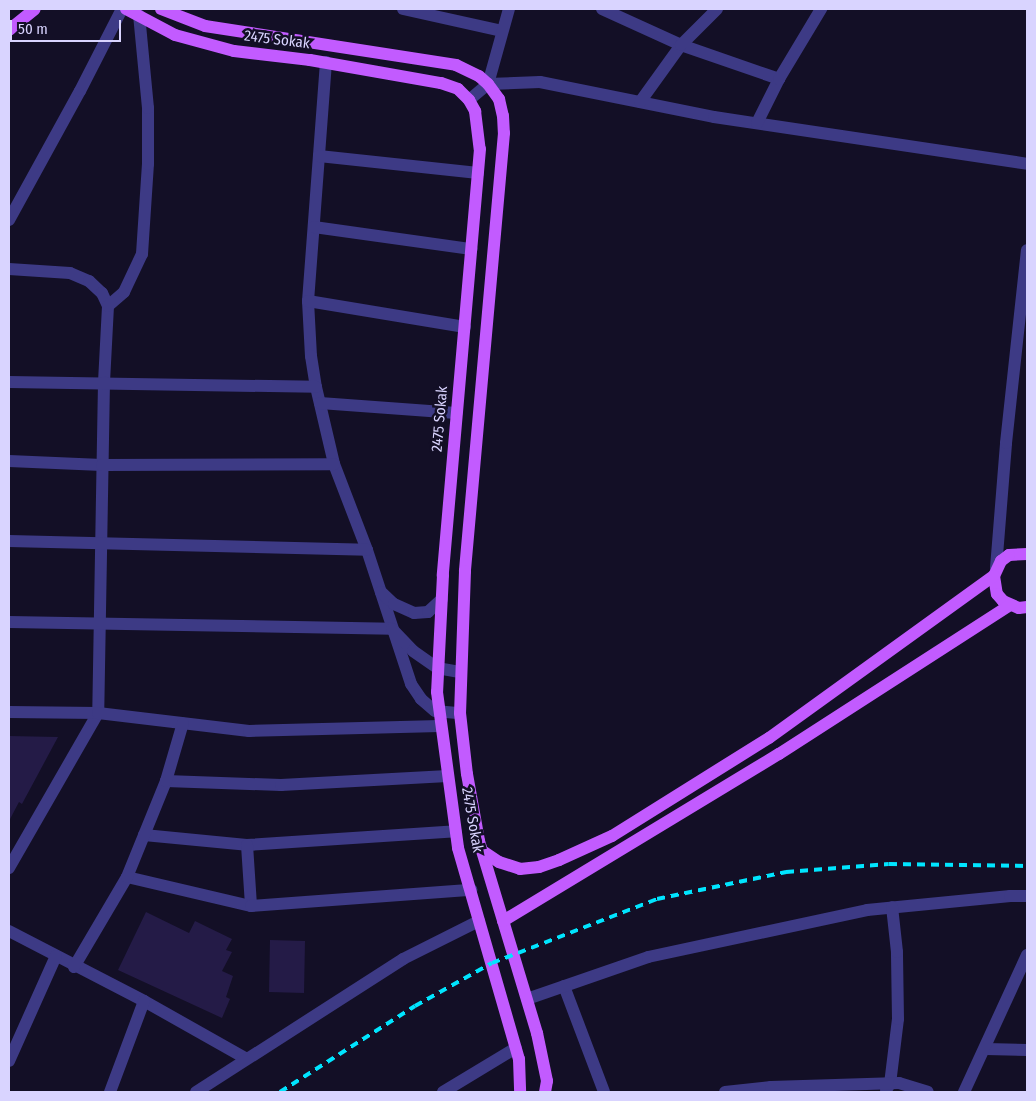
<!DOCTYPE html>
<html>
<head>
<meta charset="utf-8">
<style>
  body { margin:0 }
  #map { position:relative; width:1036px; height:1101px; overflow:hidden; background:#130f26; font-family:"Fira Sans Condensed",sans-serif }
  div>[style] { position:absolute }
  .building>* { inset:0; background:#241b47 }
  .minor>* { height:12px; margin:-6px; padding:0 6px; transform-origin:6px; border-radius:6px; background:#3d3a85 }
  .major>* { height:12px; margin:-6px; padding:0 6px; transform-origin:6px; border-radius:6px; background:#c25bff }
  .rail>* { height:4px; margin-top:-2px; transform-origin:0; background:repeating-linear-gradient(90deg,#00e5ff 0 8px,transparent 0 14px) }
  span { translate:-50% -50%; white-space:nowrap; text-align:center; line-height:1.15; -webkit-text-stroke:5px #130f26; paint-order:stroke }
  .street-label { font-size:15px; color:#d9d4ff }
  .frame { position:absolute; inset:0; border:10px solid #d9d4ff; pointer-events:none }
  .scale { position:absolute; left:10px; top:20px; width:111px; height:22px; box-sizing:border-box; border:2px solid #d9d4ff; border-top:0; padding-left:6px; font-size:15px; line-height:18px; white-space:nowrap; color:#d9d4ff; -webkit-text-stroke:4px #130f26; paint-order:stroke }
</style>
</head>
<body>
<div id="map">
  <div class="building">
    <i style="clip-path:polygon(9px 736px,58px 737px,22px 804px,19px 802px,9px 821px)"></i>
    <i style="clip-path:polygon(146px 912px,189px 933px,195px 921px,232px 939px,226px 950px,232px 952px,222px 971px,233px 976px,226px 997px,230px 999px,222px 1018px,118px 970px)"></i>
    <i style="clip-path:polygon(270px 940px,305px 941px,304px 993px,269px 992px)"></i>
  </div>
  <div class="minor">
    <i style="left:403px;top:9px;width:101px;rotate:12.5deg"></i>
    <i style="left:602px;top:9px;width:87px;rotate:24.5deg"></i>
    <i style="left:681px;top:45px;width:104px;rotate:19.1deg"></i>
    <i style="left:326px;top:62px;width:240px;rotate:94.3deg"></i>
    <i style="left:308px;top:301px;width:55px;rotate:86.9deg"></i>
    <i style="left:311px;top:356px;width:31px;rotate:81deg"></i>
    <i style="left:316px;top:387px;width:79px;rotate:76.8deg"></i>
    <i style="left:334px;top:464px;width:92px;rotate:69deg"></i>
    <i style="left:367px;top:550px;width:141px;rotate:71.8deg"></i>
    <i style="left:411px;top:684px;width:18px;rotate:56deg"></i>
    <i style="left:421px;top:699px;width:18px;rotate:41deg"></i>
    <i style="left:435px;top:711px;width:25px;rotate:5deg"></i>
    <i style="left:488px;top:84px;width:78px;rotate:-74.4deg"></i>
    <i style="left:469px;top:100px;width:25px;rotate:-40deg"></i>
    <i style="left:488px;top:84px;width:52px;rotate:-2.2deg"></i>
    <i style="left:540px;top:82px;width:177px;rotate:11.4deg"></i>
    <i style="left:714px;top:117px;width:317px;rotate:8.5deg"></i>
    <i style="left:640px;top:102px;width:70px;rotate:-54.3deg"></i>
    <i style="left:681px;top:45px;width:51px;rotate:-45deg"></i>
    <i style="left:757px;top:123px;width:49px;rotate:-63.4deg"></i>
    <i style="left:779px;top:79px;width:82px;rotate:-59deg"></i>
    <i style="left:319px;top:156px;width:160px;rotate:6.1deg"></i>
    <i style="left:9px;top:220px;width:147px;rotate:-61.2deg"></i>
    <i style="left:80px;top:91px;width:92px;rotate:-62.9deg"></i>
    <i style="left:314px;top:227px;width:159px;rotate:8deg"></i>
    <i style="left:9px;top:269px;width:61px;rotate:3.8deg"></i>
    <i style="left:70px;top:273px;width:21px;rotate:23deg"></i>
    <i style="left:89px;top:281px;width:18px;rotate:43deg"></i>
    <i style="left:102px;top:293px;width:14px;rotate:65deg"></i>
    <i style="left:108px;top:306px;width:76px;rotate:93deg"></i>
    <i style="left:104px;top:382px;width:331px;rotate:91deg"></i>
    <i style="left:98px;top:713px;width:179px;rotate:119.9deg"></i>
    <i style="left:308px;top:301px;width:159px;rotate:9.4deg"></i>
    <i style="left:108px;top:306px;width:21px;rotate:-41deg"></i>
    <i style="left:124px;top:292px;width:42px;rotate:-64.7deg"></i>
    <i style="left:142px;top:254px;width:90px;rotate:-86.2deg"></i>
    <i style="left:148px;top:164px;width:56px;rotate:-90deg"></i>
    <i style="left:148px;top:108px;width:93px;rotate:-95.5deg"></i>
    <i style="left:9px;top:382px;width:307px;rotate:0.9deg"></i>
    <i style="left:320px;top:403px;width:137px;rotate:4.2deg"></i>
    <i style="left:9px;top:461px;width:93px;rotate:2.5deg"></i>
    <i style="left:102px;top:465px;width:232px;rotate:-0.2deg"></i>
    <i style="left:9px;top:541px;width:358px;rotate:1.4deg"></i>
    <i style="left:996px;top:568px;width:125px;rotate:-85.4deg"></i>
    <i style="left:1006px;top:443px;width:194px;rotate:-83.8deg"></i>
    <i style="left:381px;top:592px;width:18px;rotate:43deg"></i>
    <i style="left:394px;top:604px;width:22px;rotate:24deg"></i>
    <i style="left:414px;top:613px;width:14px;rotate:-4deg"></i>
    <i style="left:428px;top:612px;width:19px;rotate:-43deg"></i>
    <i style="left:9px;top:622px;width:383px;rotate:1deg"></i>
    <i style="left:392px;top:629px;width:30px;rotate:46deg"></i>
    <i style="left:413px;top:651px;width:29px;rotate:35deg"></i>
    <i style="left:437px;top:668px;width:23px;rotate:10deg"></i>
    <i style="left:9px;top:712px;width:89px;rotate:0.6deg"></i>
    <i style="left:98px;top:713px;width:152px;rotate:6.8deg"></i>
    <i style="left:249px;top:731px;width:191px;rotate:-1.5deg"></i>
    <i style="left:166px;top:781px;width:115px;rotate:2deg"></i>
    <i style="left:281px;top:785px;width:167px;rotate:-3.1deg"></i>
    <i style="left:144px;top:835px;width:103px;rotate:5.5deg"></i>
    <i style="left:247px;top:845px;width:209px;rotate:-3.8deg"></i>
    <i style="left:247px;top:845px;width:61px;rotate:86.2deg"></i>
    <i style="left:127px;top:877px;width:127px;rotate:13.2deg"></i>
    <i style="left:251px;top:906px;width:221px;rotate:-4.2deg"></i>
    <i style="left:9px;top:931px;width:152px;rotate:27.4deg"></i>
    <i style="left:144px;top:1001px;width:116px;rotate:29.4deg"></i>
    <i style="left:74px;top:967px;width:104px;rotate:-59.5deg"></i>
    <i style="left:127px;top:877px;width:104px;rotate:-67.9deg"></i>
    <i style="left:166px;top:781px;width:60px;rotate:-73.7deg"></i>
    <i style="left:564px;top:986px;width:113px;rotate:69.3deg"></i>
    <i style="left:527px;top:999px;width:128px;rotate:-19.1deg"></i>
    <i style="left:648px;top:957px;width:224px;rotate:-12.1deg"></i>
    <i style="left:867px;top:910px;width:144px;rotate:-5.6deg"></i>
    <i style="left:1010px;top:896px;width:17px"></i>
    <i style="left:986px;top:1049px;width:41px;rotate:1.4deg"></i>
    <i style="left:9px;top:1061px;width:115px;rotate:-65.9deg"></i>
    <i style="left:886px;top:1090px;width:7px;rotate:-56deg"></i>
    <i style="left:890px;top:1084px;width:65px;rotate:-83deg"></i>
    <i style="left:898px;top:1019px;width:67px;rotate:-90.9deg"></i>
    <i style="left:897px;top:952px;width:45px;rotate:-96.3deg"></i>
    <i style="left:110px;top:1092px;width:97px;rotate:-69.5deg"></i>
    <i style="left:196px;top:1092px;width:246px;rotate:-32.7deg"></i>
    <i style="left:403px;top:959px;width:85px;rotate:-26.6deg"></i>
    <i style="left:443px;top:1092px;width:85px;rotate:-31.1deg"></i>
    <i style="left:725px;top:1092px;width:46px;rotate:-6.2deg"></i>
    <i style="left:771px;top:1087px;width:128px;rotate:-1.8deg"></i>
    <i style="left:899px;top:1083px;width:30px;rotate:17deg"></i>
    <i style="left:964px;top:1092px;width:151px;rotate:-65.3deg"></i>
  </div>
  <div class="major">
    <i style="left:126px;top:9px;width:55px;rotate:28deg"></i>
    <i style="left:175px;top:35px;width:61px;rotate:15.2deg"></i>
    <i style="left:234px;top:51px;width:77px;rotate:6.8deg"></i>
    <i style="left:310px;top:60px;width:133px;rotate:10deg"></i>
    <i style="left:441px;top:83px;width:18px;rotate:19deg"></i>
    <i style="left:458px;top:89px;width:16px;rotate:45deg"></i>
    <i style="left:469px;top:100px;width:13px;rotate:61deg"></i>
    <i style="left:475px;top:111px;width:38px;rotate:83deg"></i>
    <i style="left:480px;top:149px;width:428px;rotate:95deg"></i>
    <i style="left:443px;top:575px;width:117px;rotate:92.9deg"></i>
    <i style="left:437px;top:692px;width:157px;rotate:82.3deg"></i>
    <i style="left:458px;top:848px;width:220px;rotate:73.9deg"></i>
    <i style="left:519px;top:1059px;width:33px;rotate:88deg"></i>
    <i style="left:161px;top:9px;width:47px;rotate:21.1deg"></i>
    <i style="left:205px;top:26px;width:254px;rotate:8.8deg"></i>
    <i style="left:456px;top:65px;width:25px;rotate:26deg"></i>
    <i style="left:479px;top:76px;width:12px;rotate:42deg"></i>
    <i style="left:488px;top:84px;width:19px;rotate:54deg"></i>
    <i style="left:499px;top:99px;width:17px;rotate:77deg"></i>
    <i style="left:503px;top:116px;width:17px;rotate:87deg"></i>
    <i style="left:504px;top:133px;width:440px;rotate:95.1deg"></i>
    <i style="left:465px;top:571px;width:142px;rotate:92deg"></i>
    <i style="left:460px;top:713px;width:61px;rotate:83.5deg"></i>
    <i style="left:467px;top:774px;width:68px;rotate:79.8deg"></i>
    <i style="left:479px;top:841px;width:201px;rotate:73.2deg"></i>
    <i style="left:537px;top:1033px;width:49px;rotate:78.2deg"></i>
    <i style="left:547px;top:1081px;width:11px;rotate:100deg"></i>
    <i style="left:9px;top:30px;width:33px;rotate:-39deg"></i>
    <i style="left:1027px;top:554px;width:18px;rotate:177deg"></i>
    <i style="left:1009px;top:555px;width:10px;rotate:143deg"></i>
    <i style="left:1001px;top:561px;width:17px;rotate:115deg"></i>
    <i style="left:994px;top:576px;width:18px;rotate:81deg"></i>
    <i style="left:997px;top:594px;width:9px;rotate:49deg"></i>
    <i style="left:1003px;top:601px;width:17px;rotate:24deg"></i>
    <i style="left:1019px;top:608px;width:8px;rotate:-7deg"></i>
    <i style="left:481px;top:850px;width:22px;rotate:34deg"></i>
    <i style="left:499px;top:862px;width:22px;rotate:18deg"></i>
    <i style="left:520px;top:869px;width:19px;rotate:-6deg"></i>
    <i style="left:539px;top:867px;width:21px;rotate:-19deg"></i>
    <i style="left:559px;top:860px;width:58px;rotate:-24.4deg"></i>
    <i style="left:612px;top:836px;width:185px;rotate:-32deg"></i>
    <i style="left:769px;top:738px;width:277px;rotate:-35.8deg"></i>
    <i style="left:503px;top:921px;width:323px;rotate:-31.2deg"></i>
    <i style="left:779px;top:754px;width:275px;rotate:-32.8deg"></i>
  </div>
  <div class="rail">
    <i style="left:280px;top:1092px;width:160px;rotate:-32.5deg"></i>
    <i style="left:415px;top:1006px;width:88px;rotate:-29.2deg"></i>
    <i style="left:492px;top:963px;width:177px;rotate:-21.2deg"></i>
    <i style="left:657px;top:899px;width:132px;rotate:-11.8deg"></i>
    <i style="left:786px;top:872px;width:103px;rotate:-4.4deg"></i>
    <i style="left:889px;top:864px;width:138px;rotate:0.8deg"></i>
  </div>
  <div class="street-label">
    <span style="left:277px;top:40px;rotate:7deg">2475 Sokak</span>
    <span style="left:440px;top:419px;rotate:-85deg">2475 Sokak</span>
    <span style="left:472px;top:820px;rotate:80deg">2475 Sokak</span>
  </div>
  <div class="frame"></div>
  <div class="scale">50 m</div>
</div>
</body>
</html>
